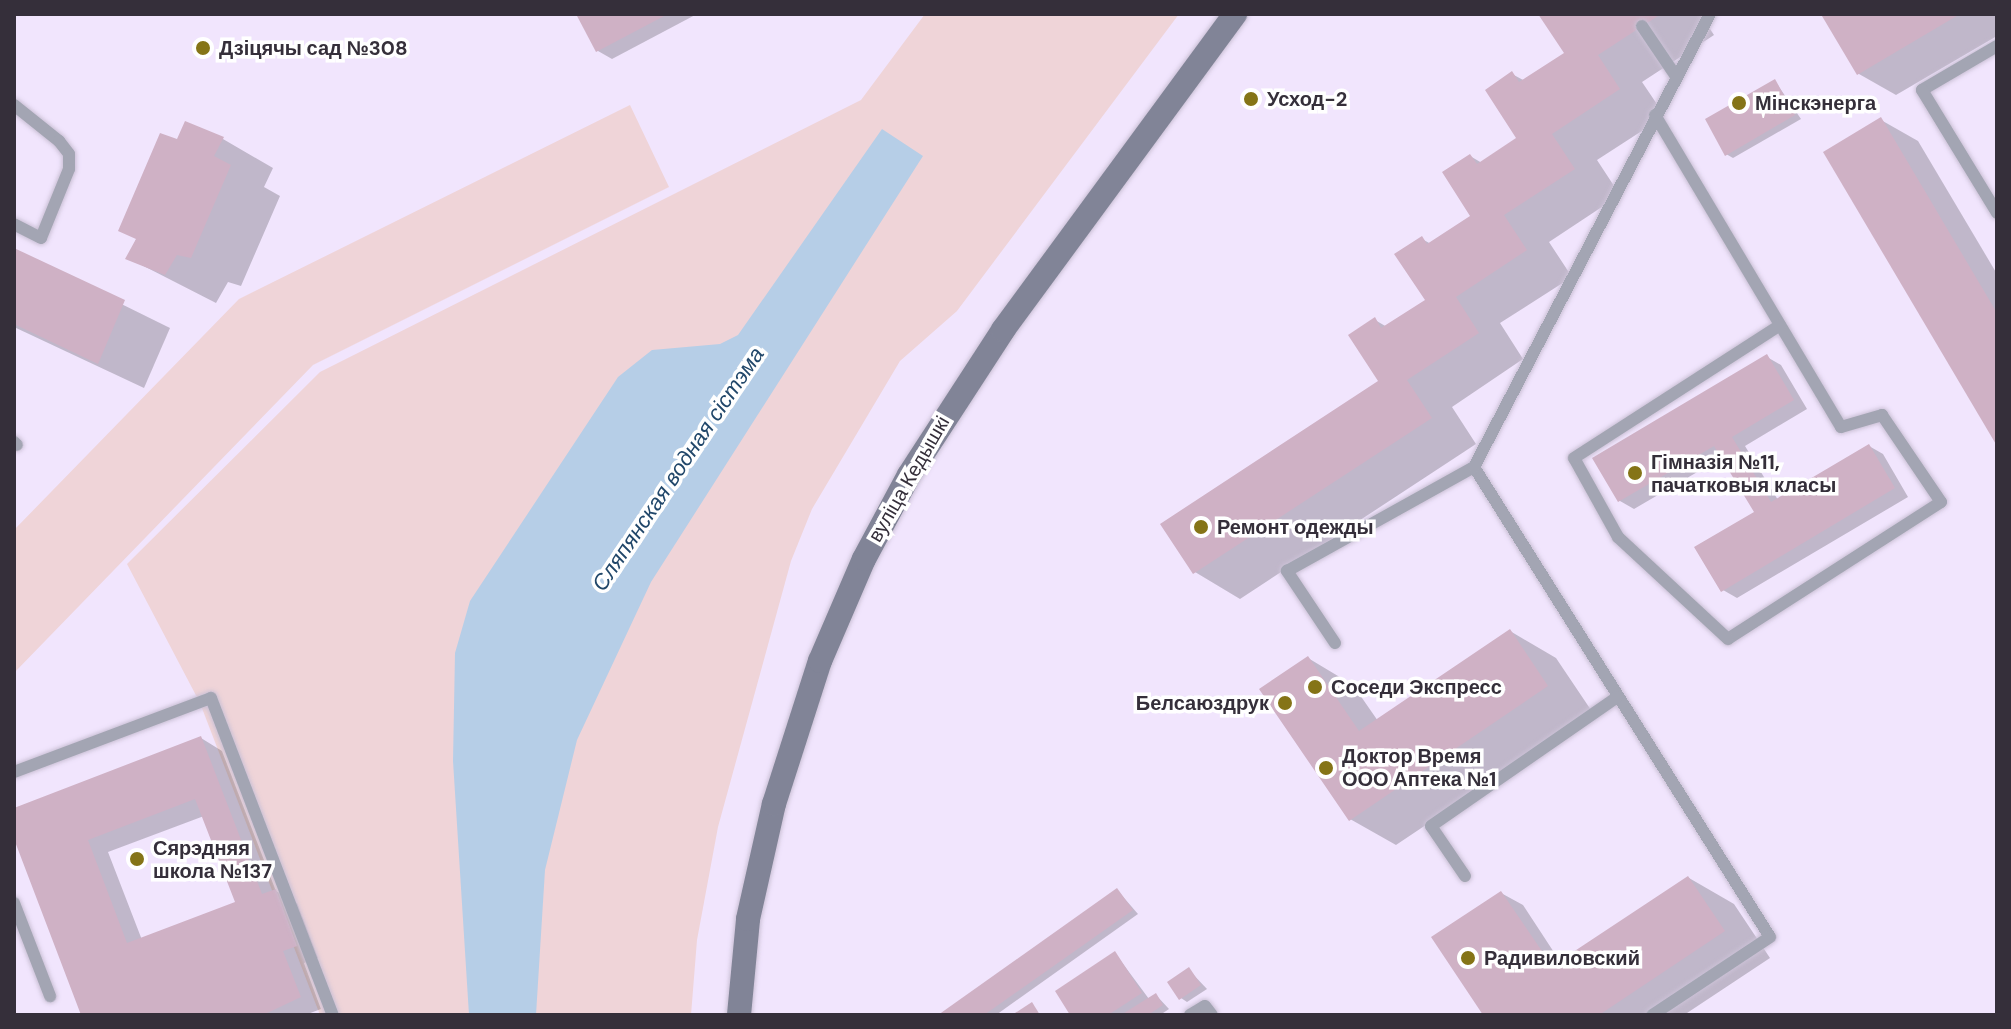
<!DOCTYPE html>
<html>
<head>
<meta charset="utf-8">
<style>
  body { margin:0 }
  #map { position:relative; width:2011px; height:1029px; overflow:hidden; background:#f1e5fd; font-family:"DM Sans",sans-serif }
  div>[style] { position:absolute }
  .green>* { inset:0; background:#efd4d8 }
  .water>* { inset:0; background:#b6cee7 }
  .shadow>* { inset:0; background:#0003 }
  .building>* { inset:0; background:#cfb1c5 }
  .roads { filter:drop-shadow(0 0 2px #cbc1d6) drop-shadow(0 0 2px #cbc1d6) }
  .lane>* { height:12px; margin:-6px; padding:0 6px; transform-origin:6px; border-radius:6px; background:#a3a5b3 }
  .secondary>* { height:24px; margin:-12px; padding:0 12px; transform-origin:12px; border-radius:12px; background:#818497 }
  .dots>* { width:22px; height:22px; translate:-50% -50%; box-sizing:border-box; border:4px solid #fff; border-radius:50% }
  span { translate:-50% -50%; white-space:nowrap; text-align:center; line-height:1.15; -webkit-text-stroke:7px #fff; paint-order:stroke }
  .poi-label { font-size:20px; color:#352f3a; font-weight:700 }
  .left { translate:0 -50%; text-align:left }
  .right { translate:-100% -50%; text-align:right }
  .street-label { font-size:20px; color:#352f3a }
  .water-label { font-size:22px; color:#21476a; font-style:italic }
  .frame { position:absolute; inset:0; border:16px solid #352f3a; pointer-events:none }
</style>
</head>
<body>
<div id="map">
  <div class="green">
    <i style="clip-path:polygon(925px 14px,1179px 14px,957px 311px,900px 361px,812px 509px,791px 561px,718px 827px,697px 940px,691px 1015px,320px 1015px,200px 703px,127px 564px,320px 372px,861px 100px)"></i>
    <i style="clip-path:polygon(630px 105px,669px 187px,313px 365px,14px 673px,14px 530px,239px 299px)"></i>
  </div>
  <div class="water">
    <i style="clip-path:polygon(882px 129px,923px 156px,651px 582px,577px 740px,545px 870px,536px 1015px,469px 1015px,453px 761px,455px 653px,470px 601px,618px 377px,652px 350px,720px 344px,738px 335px)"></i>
  </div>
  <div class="shadow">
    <i style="clip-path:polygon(578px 14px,697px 14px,612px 59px,598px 51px)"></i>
    <i style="clip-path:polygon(1541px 14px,1700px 14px,1714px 35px,1642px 82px,1665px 116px,1597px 160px,1620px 195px,1549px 242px,1572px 277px,1500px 323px,1523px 359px,1452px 407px,1476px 444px,1240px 599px,1195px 572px,1381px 382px,1375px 320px,1387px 327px,1427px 301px,1422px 239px,1431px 244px,1473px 216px,1470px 156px,1482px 163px,1519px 138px,1512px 74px,1525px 81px,1567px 53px)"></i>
    <i style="clip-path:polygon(1830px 14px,1997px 14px,1997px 36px,1896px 95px,1859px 74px)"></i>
    <i style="clip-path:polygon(1775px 81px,1801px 119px,1733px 158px,1726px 154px)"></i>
    <i style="clip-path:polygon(1881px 120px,1918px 141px,1997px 274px,1997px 442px)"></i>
    <i style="clip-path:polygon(223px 139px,273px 168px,264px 187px,280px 196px,241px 286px,228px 282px,216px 303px,128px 258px,178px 142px)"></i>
    <i style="clip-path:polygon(14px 251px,170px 328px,144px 388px,14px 327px)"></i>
    <i style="clip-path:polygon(1767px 357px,1781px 365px,1807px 409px,1745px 446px,1778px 500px,1869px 446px,1883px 454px,1908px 497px,1737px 598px,1723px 590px,1756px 513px,1723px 457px,1634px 509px,1620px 501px,1595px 459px)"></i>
    <i style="clip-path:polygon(1510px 631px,1556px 658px,1593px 713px,1396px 845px,1350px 819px,1308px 658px,1353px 685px,1378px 721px)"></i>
    <i style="clip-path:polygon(evenodd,201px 738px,222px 751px,276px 891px,297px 903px,318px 958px,304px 963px,321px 1009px,305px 1015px,84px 1015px,14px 834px,14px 810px,201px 738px,204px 816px,237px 903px,142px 940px,108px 852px,204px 816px)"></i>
    <i style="clip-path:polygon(1689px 878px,1734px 904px,1770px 958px,1684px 1015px,1486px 1015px,1501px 893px,1523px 905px,1561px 963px)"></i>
    <i style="clip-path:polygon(1118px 891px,1138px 914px,996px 1015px,941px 1015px)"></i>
    <i style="clip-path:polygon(1115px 953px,1149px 999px,1156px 995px,1169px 1009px,1160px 1015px,1073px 1015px)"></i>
    <i style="clip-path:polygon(1189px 970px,1207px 989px,1187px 1002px,1181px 998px)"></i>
  </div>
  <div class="building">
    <i style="clip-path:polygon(576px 14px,668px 14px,596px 52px)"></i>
    <i style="clip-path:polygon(1538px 14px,1661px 14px,1598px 55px,1620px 89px,1552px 134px,1575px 169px,1504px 215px,1527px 250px,1456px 297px,1479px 333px,1407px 380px,1432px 418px,1193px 574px,1160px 524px,1378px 381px,1348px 335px,1375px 317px,1381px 328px,1425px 300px,1394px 254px,1422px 236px,1427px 244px,1470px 216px,1442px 172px,1470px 154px,1477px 164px,1516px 138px,1485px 90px,1512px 71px,1519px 82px,1564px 53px)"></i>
    <i style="clip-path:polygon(1826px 14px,1960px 14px,1857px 75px,1822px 16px)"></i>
    <i style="clip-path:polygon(1775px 79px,1795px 115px,1725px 156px,1705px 119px)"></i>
    <i style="clip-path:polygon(1881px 117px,1997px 313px,1997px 446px,1823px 152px)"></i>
    <i style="clip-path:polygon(185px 121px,224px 137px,214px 156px,231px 165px,191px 258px,177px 255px,165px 275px,125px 259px,136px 239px,118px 231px,160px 133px,177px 139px)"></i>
    <i style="clip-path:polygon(14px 248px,125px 300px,98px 364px,14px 324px)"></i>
    <i style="clip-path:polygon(1767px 354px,1794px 400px,1732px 437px,1771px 502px,1869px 444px,1895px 488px,1721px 592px,1694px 547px,1754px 512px,1714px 446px,1618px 502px,1592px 458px)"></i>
    <i style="clip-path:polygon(1510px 629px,1548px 686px,1349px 821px,1259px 689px,1308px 656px,1359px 731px)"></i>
    <i style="clip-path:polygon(evenodd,201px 736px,262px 894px,276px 889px,297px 946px,283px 951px,301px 997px,263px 1015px,81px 1015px,14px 839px,14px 808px,201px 736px,195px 799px,235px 902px,127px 943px,88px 840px,195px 799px)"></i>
    <i style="clip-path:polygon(1688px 876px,1725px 931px,1599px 1015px,1483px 1015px,1431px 937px,1501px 891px,1552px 966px)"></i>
    <i style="clip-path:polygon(1117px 888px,1133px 910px,984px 1015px,938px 1015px)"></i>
    <i style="clip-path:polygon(1115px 951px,1142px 993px,1108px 1015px,1070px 1015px,1055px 991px)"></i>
    <i style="clip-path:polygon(1189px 967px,1201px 985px,1179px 1000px,1167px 982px)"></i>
    <i style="clip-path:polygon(1156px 993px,1163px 1005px,1148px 1015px,1121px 1015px)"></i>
    <i style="clip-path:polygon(1032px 1002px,1040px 1015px,1012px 1015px)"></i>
  </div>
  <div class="roads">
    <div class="lane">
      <i style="left:1642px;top:26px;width:59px;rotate:56deg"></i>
      <i style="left:1997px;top:46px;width:87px;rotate:149.6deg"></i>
      <i style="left:1922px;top:90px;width:144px;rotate:58.6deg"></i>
      <i style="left:14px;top:105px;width:58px;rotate:38.7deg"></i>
      <i style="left:59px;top:141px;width:16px;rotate:52deg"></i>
      <i style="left:69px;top:154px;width:15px;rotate:90deg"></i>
      <i style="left:69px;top:169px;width:74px;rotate:112.1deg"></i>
      <i style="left:41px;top:238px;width:30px;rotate:-153deg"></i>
      <i style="left:1655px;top:115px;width:363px;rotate:59.2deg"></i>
      <i style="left:1841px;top:427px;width:43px;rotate:-16.3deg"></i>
      <i style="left:1882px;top:415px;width:105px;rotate:55.9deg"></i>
      <i style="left:1941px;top:502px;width:253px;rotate:147.3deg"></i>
      <i style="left:1728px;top:639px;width:150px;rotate:-137.2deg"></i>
      <i style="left:1618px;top:537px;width:90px;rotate:-119.1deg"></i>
      <i style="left:1574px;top:458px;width:245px;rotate:-32.8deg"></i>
      <i style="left:14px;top:442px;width:4px;rotate:45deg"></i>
      <i style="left:1474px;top:467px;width:555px;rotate:57.8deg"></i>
      <i style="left:1770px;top:937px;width:141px;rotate:146.5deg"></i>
      <i style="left:1335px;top:643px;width:87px;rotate:-123.7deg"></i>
      <i style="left:1287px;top:571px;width:214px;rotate:-29.1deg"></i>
      <i style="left:1474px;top:467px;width:511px;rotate:-62.48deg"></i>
      <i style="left:14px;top:772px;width:210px;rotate:-20.6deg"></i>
      <i style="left:211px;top:698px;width:340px;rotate:69deg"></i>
      <i style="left:1465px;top:876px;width:60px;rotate:-124.2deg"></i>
      <i style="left:1431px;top:826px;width:226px;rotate:-34.7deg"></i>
      <i style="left:14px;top:903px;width:100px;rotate:68.8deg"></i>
      <i style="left:1190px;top:1015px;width:17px;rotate:-31deg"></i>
      <i style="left:1205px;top:1006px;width:11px;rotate:52deg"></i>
    </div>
    <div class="secondary">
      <i style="left:739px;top:1015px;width:96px;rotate:-84.6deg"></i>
      <i style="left:748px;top:919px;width:118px;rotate:-77.3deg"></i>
      <i style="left:774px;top:804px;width:150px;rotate:-72.2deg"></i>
      <i style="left:820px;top:661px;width:111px;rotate:-66.7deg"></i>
      <i style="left:864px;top:559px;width:95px;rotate:-61.8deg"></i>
      <i style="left:909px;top:475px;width:173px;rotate:-57deg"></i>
      <i style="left:1003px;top:330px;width:392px;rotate:-53.7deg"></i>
    </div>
  </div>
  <div class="dots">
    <i style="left:203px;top:48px;background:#857417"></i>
    <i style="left:1251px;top:99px;background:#857417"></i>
    <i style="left:1739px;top:103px;background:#857417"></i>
    <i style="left:1635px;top:473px;background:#857417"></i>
    <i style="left:1201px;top:527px;background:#857417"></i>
    <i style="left:1315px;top:687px;background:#857417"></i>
    <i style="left:1285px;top:703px;background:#857417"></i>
    <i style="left:1326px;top:768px;background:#857417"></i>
    <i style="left:137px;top:859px;background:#857417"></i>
    <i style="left:1468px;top:958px;background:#857417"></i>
  </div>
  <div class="poi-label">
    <span class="left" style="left:219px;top:48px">Дзіцячы сад №308</span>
    <span class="left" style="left:1267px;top:99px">Усход-2</span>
    <span class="left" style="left:1755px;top:103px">Мінскэнерга</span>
    <span class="left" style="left:1651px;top:474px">Гімназія №11,<br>пачатковыя класы</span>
    <span class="left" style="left:1217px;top:527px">Ремонт одежды</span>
    <span class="left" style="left:1331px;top:687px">Соседи Экспресс</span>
    <span class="right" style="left:1269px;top:703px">Белсаюздрук</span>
    <span class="left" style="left:1342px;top:768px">Доктор Время<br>ООО Аптека №1</span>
    <span class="left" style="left:153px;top:860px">Сярэдняя<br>школа №137</span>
    <span class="left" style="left:1484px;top:958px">Радивиловский</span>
  </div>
  <div class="street-label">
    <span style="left:909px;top:479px;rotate:-60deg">вуліца Кедышкі</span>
  </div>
  <div class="water-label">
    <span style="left:678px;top:469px;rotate:-56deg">Сляпянская водная сістэма</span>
  </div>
  <div class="frame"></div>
</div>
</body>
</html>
